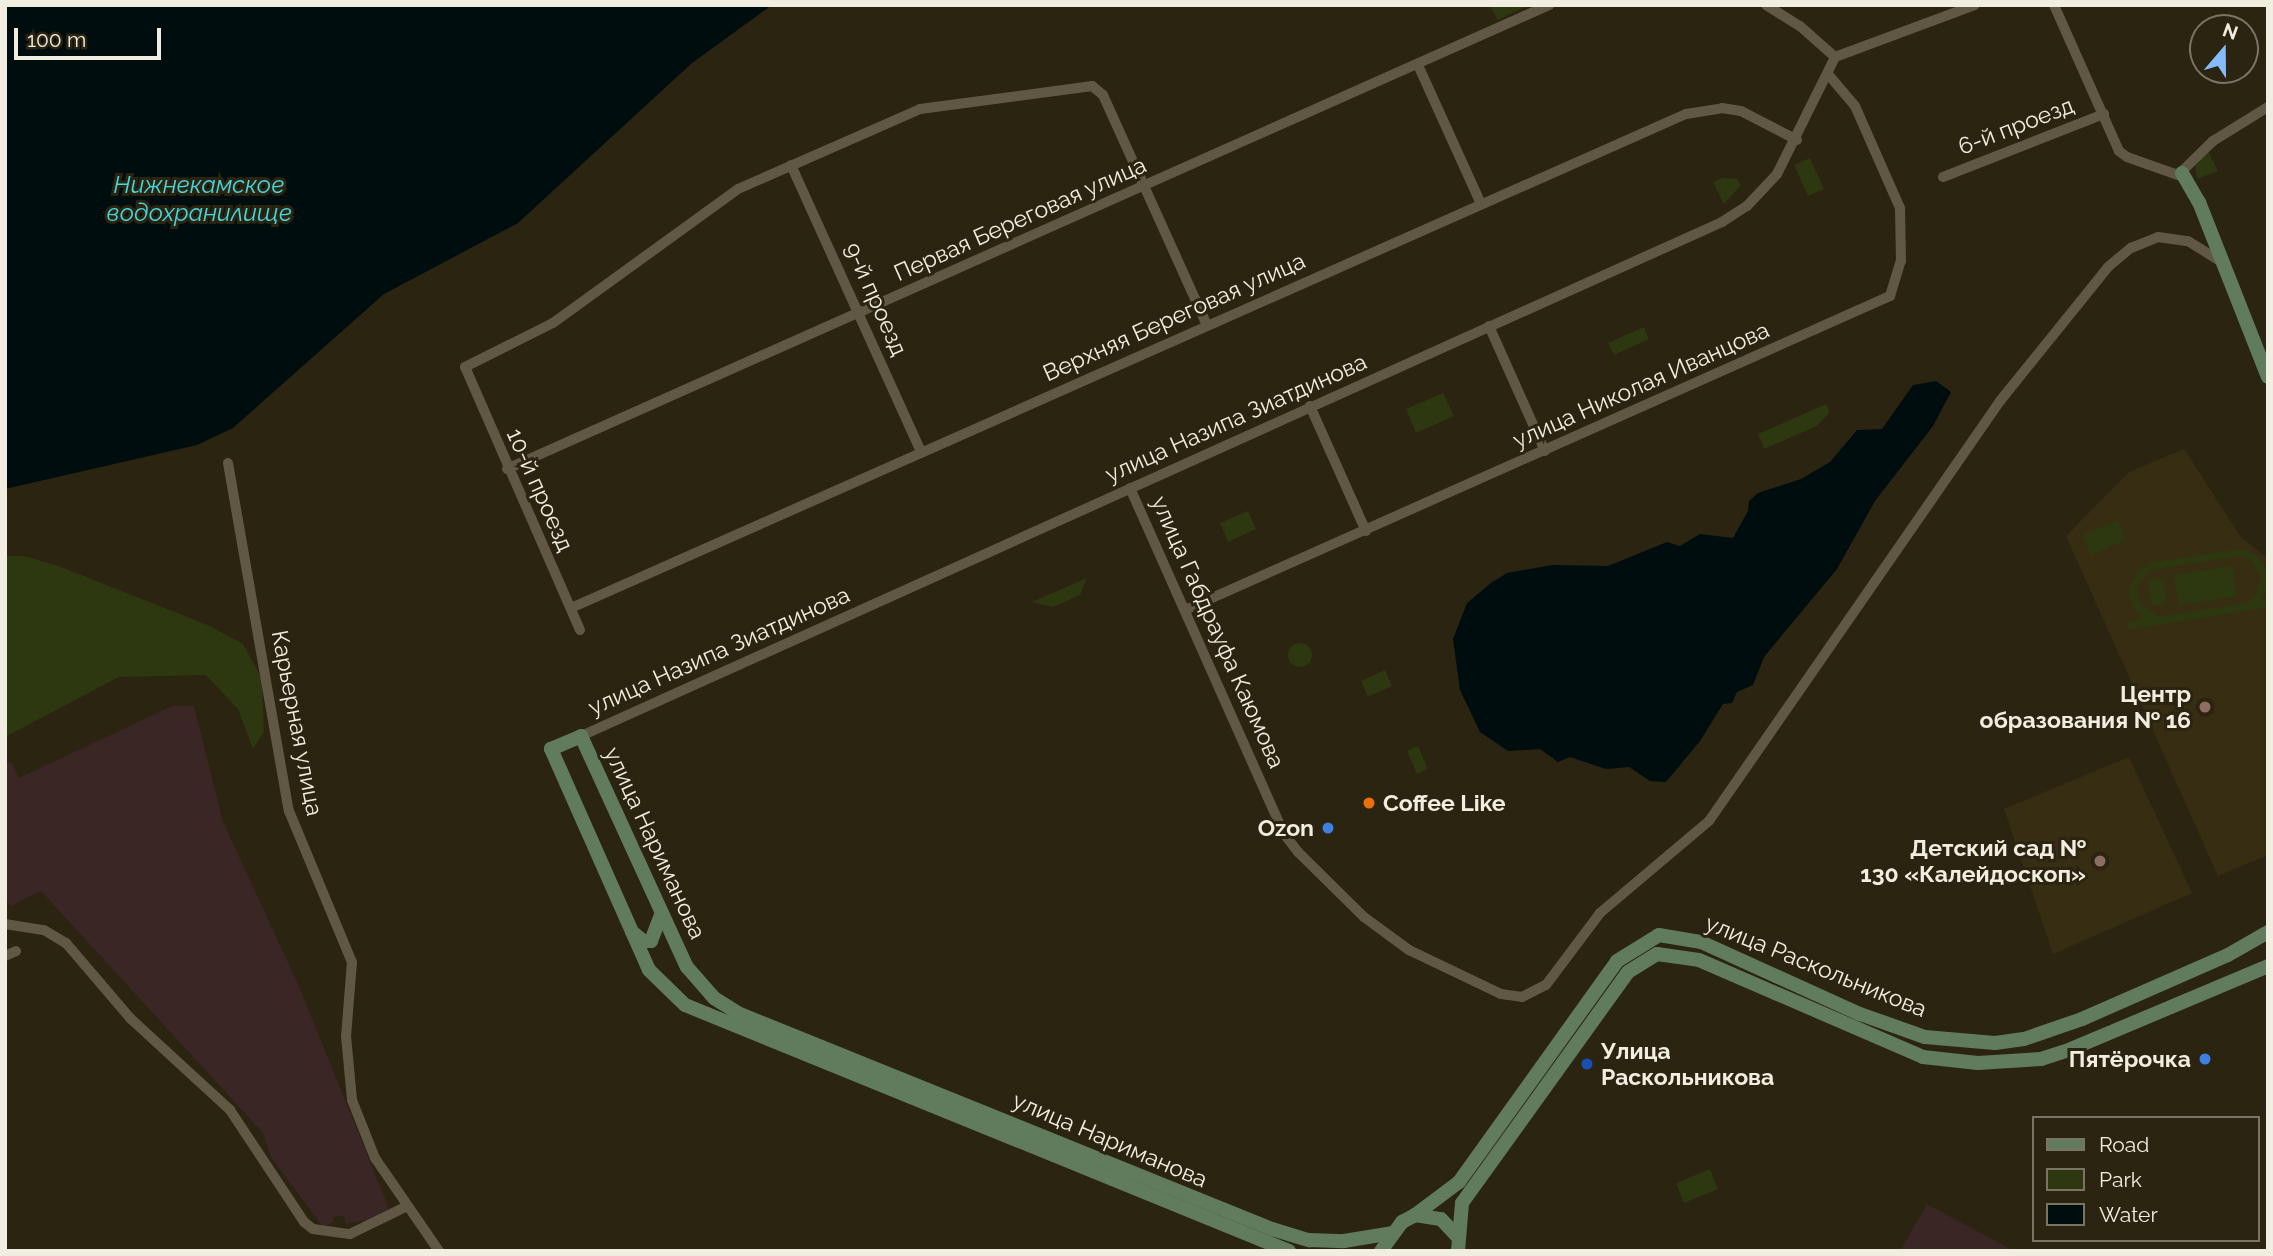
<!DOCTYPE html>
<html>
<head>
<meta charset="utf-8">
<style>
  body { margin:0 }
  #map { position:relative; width:2273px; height:1256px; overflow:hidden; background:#2b2411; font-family:Raleway,sans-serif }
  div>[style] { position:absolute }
  .built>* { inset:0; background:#372d13 }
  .industrial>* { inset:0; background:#392625 }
  .green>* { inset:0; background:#2d3810 }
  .round { border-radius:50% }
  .water>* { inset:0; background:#000d0e }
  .street>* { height:10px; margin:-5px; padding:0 5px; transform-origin:5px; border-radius:5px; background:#605844 }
  .secondary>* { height:14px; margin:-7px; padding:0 7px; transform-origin:7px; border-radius:7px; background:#617b5d }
  .dots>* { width:19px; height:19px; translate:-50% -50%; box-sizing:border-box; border:4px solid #2b2411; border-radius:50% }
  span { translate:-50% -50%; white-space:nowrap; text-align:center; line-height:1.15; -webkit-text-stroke:6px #2b2411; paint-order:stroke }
  .street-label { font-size:23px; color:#f2ede1 }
  .poi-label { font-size:23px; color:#f2ede1; font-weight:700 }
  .right { translate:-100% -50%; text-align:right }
  .left { translate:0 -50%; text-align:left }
  .water-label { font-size:24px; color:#45d8df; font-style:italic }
  .frame { position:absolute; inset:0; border:7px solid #f2ede1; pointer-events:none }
  .legend { position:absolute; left:2032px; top:1116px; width:228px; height:126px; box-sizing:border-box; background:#2b2411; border:2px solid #7b7464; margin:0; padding:9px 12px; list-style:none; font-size:21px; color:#f2ede1 }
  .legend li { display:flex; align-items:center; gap:14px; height:35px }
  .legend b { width:35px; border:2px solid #7b7464 }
  .north { position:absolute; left:2189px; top:14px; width:70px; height:70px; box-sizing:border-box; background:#2b2411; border:2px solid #7b7464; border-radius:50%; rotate:20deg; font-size:19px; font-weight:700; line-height:28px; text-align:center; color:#f2ede1 }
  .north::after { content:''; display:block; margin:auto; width:24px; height:32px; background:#85bbfb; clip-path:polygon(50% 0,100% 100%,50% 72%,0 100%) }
  .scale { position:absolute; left:14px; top:28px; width:147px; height:32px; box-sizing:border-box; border:4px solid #f2ede1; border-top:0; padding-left:9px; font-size:21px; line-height:24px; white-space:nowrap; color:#f2ede1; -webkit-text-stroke:5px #2b2411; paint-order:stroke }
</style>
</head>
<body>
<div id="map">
  <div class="built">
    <i style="clip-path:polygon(2184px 449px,2241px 537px,2268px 559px,2268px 855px,2218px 876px,2066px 536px,2129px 472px)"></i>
    <i style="clip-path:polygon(2129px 757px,2192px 893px,2053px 954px,2004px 809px)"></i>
  </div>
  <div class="industrial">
    <i style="clip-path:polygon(172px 706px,194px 706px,223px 822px,297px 982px,386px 1201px,388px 1210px,375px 1218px,346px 1224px,344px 1216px,333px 1217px,333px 1222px,323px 1227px,271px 1157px,263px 1133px,41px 891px,10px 906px,5px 898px,5px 762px,12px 763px,19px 778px)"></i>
    <i style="clip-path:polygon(1927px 1204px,2014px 1251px,1900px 1251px)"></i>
  </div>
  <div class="green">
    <i style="clip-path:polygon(1489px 5px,1495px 6px,1529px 5px,1498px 20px)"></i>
    <i style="clip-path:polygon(2208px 151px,2218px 171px,2197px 179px,2195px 166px)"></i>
    <i style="clip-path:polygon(1810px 158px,1824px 189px,1808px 196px,1794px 165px)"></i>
    <i style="clip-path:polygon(1723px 178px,1737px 179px,1741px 185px,1724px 204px,1713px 182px)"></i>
    <i style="clip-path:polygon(1644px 327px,1649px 339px,1614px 355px,1608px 343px)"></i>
    <i style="clip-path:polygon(1443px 393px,1454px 416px,1416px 433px,1406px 409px)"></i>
    <i style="clip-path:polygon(1826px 404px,1830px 412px,1817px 426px,1764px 449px,1758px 434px)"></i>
    <i style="clip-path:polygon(1248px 511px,1256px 529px,1228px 542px,1220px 523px)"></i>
    <i style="clip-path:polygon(2118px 520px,2126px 540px,2091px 555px,2082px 535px)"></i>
    <i style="clip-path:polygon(evenodd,2242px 549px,2256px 555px,2266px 568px,2268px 586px,2261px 600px,2268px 600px,2268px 607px,2128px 630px,2127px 622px,2143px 619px,2132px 606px,2129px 590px,2140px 569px,2153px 562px,2242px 549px,2240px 556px,2252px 561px,2261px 577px,2256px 595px,2246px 603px,2159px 617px,2139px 603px,2137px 585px,2150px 570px,2240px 556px)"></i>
    <i style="clip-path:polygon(5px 556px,25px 556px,61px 567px,210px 626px,243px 644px,262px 679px,264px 732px,253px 749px,238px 709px,206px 675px,119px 677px,5px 737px)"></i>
    <i style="clip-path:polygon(2232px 566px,2237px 596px,2179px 605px,2174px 575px)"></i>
    <i style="clip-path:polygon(1087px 578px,1080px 595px,1053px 607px,1032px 602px)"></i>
    <i style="clip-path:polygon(2163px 578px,2167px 604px,2152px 606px,2148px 580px)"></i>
    <i class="round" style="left:1288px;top:643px;width:24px;height:24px"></i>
    <i style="clip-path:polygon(1385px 670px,1392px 686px,1368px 697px,1361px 681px)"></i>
    <i style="clip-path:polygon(1418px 746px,1428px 769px,1417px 774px,1407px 751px)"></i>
    <i style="clip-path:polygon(1710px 1169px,1718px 1189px,1684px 1203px,1676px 1183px)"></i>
  </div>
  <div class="water">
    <i style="clip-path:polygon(5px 5px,772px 5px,692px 63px,518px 223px,384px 294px,233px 428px,197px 445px,5px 489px)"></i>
    <i style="clip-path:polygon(1936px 381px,1951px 392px,1933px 426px,1875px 501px,1837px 569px,1764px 657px,1753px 685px,1737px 692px,1732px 703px,1723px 704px,1700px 741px,1666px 782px,1650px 781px,1629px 767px,1606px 769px,1570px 757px,1558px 762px,1540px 749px,1508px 751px,1480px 732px,1460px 690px,1453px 639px,1467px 603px,1491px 583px,1507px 573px,1552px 565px,1608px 566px,1667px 542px,1680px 546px,1700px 534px,1733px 538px,1748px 511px,1749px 501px,1758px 493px,1801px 479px,1830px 462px,1857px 430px,1882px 429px,1913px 385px)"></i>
  </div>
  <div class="street">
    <i style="left:1766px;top:5px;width:40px;rotate:32deg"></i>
    <i style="left:1800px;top:26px;width:47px;rotate:41.5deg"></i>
    <i style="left:2054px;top:5px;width:160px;rotate:66deg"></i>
    <i style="left:2119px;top:151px;width:10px;rotate:37deg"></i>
    <i style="left:2127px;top:157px;width:54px;rotate:19.4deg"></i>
    <i style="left:2178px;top:175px;width:49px;rotate:-44.2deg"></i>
    <i style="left:2213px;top:141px;width:65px;rotate:-31.7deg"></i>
    <i style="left:1835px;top:57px;width:149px;rotate:-20.4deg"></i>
    <i style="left:1418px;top:65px;width:153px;rotate:65.6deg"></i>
    <i style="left:791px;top:165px;width:315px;rotate:65.6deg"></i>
    <i style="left:1943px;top:177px;width:173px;rotate:-21.4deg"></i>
    <i style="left:1489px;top:326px;width:137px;rotate:65.9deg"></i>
    <i style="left:1310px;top:406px;width:137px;rotate:65.9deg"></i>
    <i style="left:228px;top:463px;width:353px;rotate:80.1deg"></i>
    <i style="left:289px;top:811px;width:164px;rotate:67.4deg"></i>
    <i style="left:352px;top:962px;width:74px;rotate:94.6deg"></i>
    <i style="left:346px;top:1036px;width:64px;rotate:84.6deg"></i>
    <i style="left:352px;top:1100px;width:62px;rotate:68.4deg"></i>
    <i style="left:375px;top:1158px;width:113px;rotate:55.5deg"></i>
    <i style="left:507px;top:469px;width:1141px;rotate:-24deg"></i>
    <i style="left:1130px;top:488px;width:379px;rotate:66deg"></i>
    <i style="left:1284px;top:834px;width:23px;rotate:52deg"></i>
    <i style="left:1298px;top:852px;width:93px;rotate:44.6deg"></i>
    <i style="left:1364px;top:917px;width:56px;rotate:36.3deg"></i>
    <i style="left:1409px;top:950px;width:102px;rotate:25.6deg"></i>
    <i style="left:1501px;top:994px;width:21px;rotate:8deg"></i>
    <i style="left:1522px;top:997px;width:27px;rotate:-27deg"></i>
    <i style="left:1546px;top:985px;width:90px;rotate:-53.1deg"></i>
    <i style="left:1600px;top:913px;width:143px;rotate:-40.2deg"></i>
    <i style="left:1709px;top:821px;width:511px;rotate:-55.28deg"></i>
    <i style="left:2000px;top:401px;width:172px;rotate:-51.1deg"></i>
    <i style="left:2108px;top:267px;width:30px;rotate:-40deg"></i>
    <i style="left:2131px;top:248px;width:29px;rotate:-22deg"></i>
    <i style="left:2158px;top:237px;width:30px;rotate:8deg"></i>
    <i style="left:2188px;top:241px;width:38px;rotate:32deg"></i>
    <i style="left:571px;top:608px;width:1220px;rotate:-23.9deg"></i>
    <i style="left:1686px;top:114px;width:36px;rotate:-9deg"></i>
    <i style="left:1722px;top:108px;width:19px;rotate:9deg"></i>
    <i style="left:1741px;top:111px;width:63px;rotate:27.4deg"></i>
    <i style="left:1185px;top:610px;width:772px;rotate:-24.01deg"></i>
    <i style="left:1890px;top:296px;width:37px;rotate:-73deg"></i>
    <i style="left:1901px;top:261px;width:53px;rotate:-91.1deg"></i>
    <i style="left:1900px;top:208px;width:111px;rotate:-113.8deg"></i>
    <i style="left:1855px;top:106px;width:42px;rotate:-130.2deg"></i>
    <i style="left:580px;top:630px;width:287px;rotate:-113.6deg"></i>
    <i style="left:465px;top:367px;width:98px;rotate:-26.6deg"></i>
    <i style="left:553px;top:323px;width:228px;rotate:-35.9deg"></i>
    <i style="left:738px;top:189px;width:199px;rotate:-23.7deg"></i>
    <i style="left:920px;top:109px;width:174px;rotate:-7.6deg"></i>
    <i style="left:1092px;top:86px;width:14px;rotate:39deg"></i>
    <i style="left:1103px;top:95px;width:252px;rotate:65.7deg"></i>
    <i style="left:581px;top:736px;width:1251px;rotate:-24.25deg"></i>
    <i style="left:1722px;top:222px;width:30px;rotate:-33deg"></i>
    <i style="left:1747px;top:206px;width:44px;rotate:-46.8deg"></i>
    <i style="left:1777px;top:174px;width:131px;rotate:-63.6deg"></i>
    <i style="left:5px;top:924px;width:39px;rotate:9deg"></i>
    <i style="left:44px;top:930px;width:26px;rotate:31deg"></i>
    <i style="left:66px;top:943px;width:99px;rotate:49.5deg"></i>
    <i style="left:130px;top:1018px;width:136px;rotate:42.6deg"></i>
    <i style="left:230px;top:1110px;width:134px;rotate:56.5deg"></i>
    <i style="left:304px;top:1222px;width:11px;rotate:38deg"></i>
    <i style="left:313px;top:1229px;width:37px;rotate:8deg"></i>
    <i style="left:350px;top:1234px;width:61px;rotate:-26.1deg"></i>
    <i style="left:5px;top:956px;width:12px;rotate:-24deg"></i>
  </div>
  <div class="secondary">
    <i style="left:2182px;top:173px;width:34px;rotate:60deg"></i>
    <i style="left:2199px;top:202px;width:188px;rotate:68.5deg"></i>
    <i style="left:632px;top:932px;width:14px;rotate:39deg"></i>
    <i style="left:643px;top:941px;width:8px"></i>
    <i style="left:651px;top:941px;width:26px;rotate:-69deg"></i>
    <i style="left:1415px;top:1215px;width:55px;rotate:-36.9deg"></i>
    <i style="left:1459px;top:1182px;width:272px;rotate:-54.4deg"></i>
    <i style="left:1617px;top:961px;width:49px;rotate:-31.8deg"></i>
    <i style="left:1659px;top:935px;width:43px;rotate:9.5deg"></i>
    <i style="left:1701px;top:942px;width:175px;rotate:24.4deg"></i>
    <i style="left:1860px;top:1014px;width:69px;rotate:19.5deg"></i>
    <i style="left:1925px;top:1037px;width:70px;rotate:4.9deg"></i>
    <i style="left:1995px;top:1043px;width:29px;rotate:-8deg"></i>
    <i style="left:2024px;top:1039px;width:61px;rotate:-19deg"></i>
    <i style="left:2082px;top:1019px;width:159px;rotate:-23.7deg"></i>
    <i style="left:2228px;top:955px;width:46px;rotate:-29.9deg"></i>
    <i style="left:1289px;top:1251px;width:652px;rotate:-157.84deg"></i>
    <i style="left:685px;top:1005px;width:50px;rotate:-135.8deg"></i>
    <i style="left:649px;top:970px;width:242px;rotate:-113.9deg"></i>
    <i style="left:551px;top:749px;width:33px;rotate:-23deg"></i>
    <i style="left:581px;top:736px;width:254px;rotate:65.4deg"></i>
    <i style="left:687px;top:967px;width:41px;rotate:48.9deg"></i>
    <i style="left:714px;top:998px;width:31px;rotate:32deg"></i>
    <i style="left:740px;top:1014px;width:574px;rotate:22.01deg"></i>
    <i style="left:1272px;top:1229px;width:39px;rotate:17deg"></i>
    <i style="left:1309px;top:1240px;width:35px;rotate:2deg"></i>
    <i style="left:1344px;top:1241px;width:50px;rotate:-9.3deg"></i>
    <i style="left:1381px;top:1251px;width:36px;rotate:-54deg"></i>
    <i style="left:1402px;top:1222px;width:15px;rotate:-28deg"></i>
    <i style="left:1415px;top:1215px;width:26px;rotate:9deg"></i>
    <i style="left:1441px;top:1219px;width:25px;rotate:47deg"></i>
    <i style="left:1458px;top:1251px;width:48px;rotate:-85.2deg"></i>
    <i style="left:1462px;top:1203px;width:284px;rotate:-54.3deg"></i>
    <i style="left:1628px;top:972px;width:34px;rotate:-32deg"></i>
    <i style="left:1657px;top:954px;width:42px;rotate:8.1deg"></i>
    <i style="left:1699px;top:960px;width:244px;rotate:23.4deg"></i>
    <i style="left:1923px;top:1057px;width:55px;rotate:6.2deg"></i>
    <i style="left:1978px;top:1063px;width:63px;rotate:-3.6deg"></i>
    <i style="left:2041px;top:1059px;width:32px;rotate:-18deg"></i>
    <i style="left:2071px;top:1049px;width:214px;rotate:-22.8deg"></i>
  </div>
  <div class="dots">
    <i style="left:2205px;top:707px;background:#8d6e63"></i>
    <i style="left:1369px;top:803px;background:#e8710a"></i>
    <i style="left:1328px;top:828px;background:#3f7fe0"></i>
    <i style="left:2100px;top:861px;background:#8d6e63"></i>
    <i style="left:2205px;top:1059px;background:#3f7fe0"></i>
    <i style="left:1587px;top:1064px;background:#1a4fb4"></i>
  </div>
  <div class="street-label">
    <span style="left:2016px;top:126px;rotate:-21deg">6-й проезд</span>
    <span style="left:1020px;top:219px;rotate:-24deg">Первая Береговая улица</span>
    <span style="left:876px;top:299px;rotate:66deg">9-й проезд</span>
    <span style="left:1174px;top:317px;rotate:-24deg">Верхняя Береговая улица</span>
    <span style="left:1641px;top:385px;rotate:-24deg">улица Николая Иванцова</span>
    <span style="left:1236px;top:418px;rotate:-24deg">улица Назипа Зиатдинова</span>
    <span style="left:540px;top:490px;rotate:66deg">10-й проезд</span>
    <span style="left:1218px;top:632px;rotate:66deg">улица Габдрауфа Каюмова</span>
    <span style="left:719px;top:651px;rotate:-24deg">улица Назипа Зиатдинова</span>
    <span style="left:297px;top:723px;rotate:79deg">Карьерная улица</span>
    <span style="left:655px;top:843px;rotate:65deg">улица Нариманова</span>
    <span style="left:1816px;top:966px;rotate:22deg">улица Раскольникова</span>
    <span style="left:1110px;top:1140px;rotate:23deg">улица Нариманова</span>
  </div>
  <div class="poi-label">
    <span class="right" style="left:2191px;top:707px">Центр<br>образования № 16</span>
    <span class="left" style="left:1383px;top:803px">Coffee Like</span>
    <span class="right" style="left:1314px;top:828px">Ozon</span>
    <span class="right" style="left:2086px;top:861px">Детский сад №<br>130 «Калейдоскоп»</span>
    <span class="left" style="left:1601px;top:1064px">Улица<br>Раскольникова</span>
    <span class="right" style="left:2191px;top:1059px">Пятёрочка</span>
  </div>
  <div class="water-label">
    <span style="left:199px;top:199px">Нижнекамское<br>водохранилище</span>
  </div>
  <div class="frame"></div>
  <ul class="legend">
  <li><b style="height:9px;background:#617b5d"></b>Road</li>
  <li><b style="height:19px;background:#2d3810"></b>Park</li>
  <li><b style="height:19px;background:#000d0e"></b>Water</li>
  </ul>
  <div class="north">N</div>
  <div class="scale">100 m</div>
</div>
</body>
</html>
